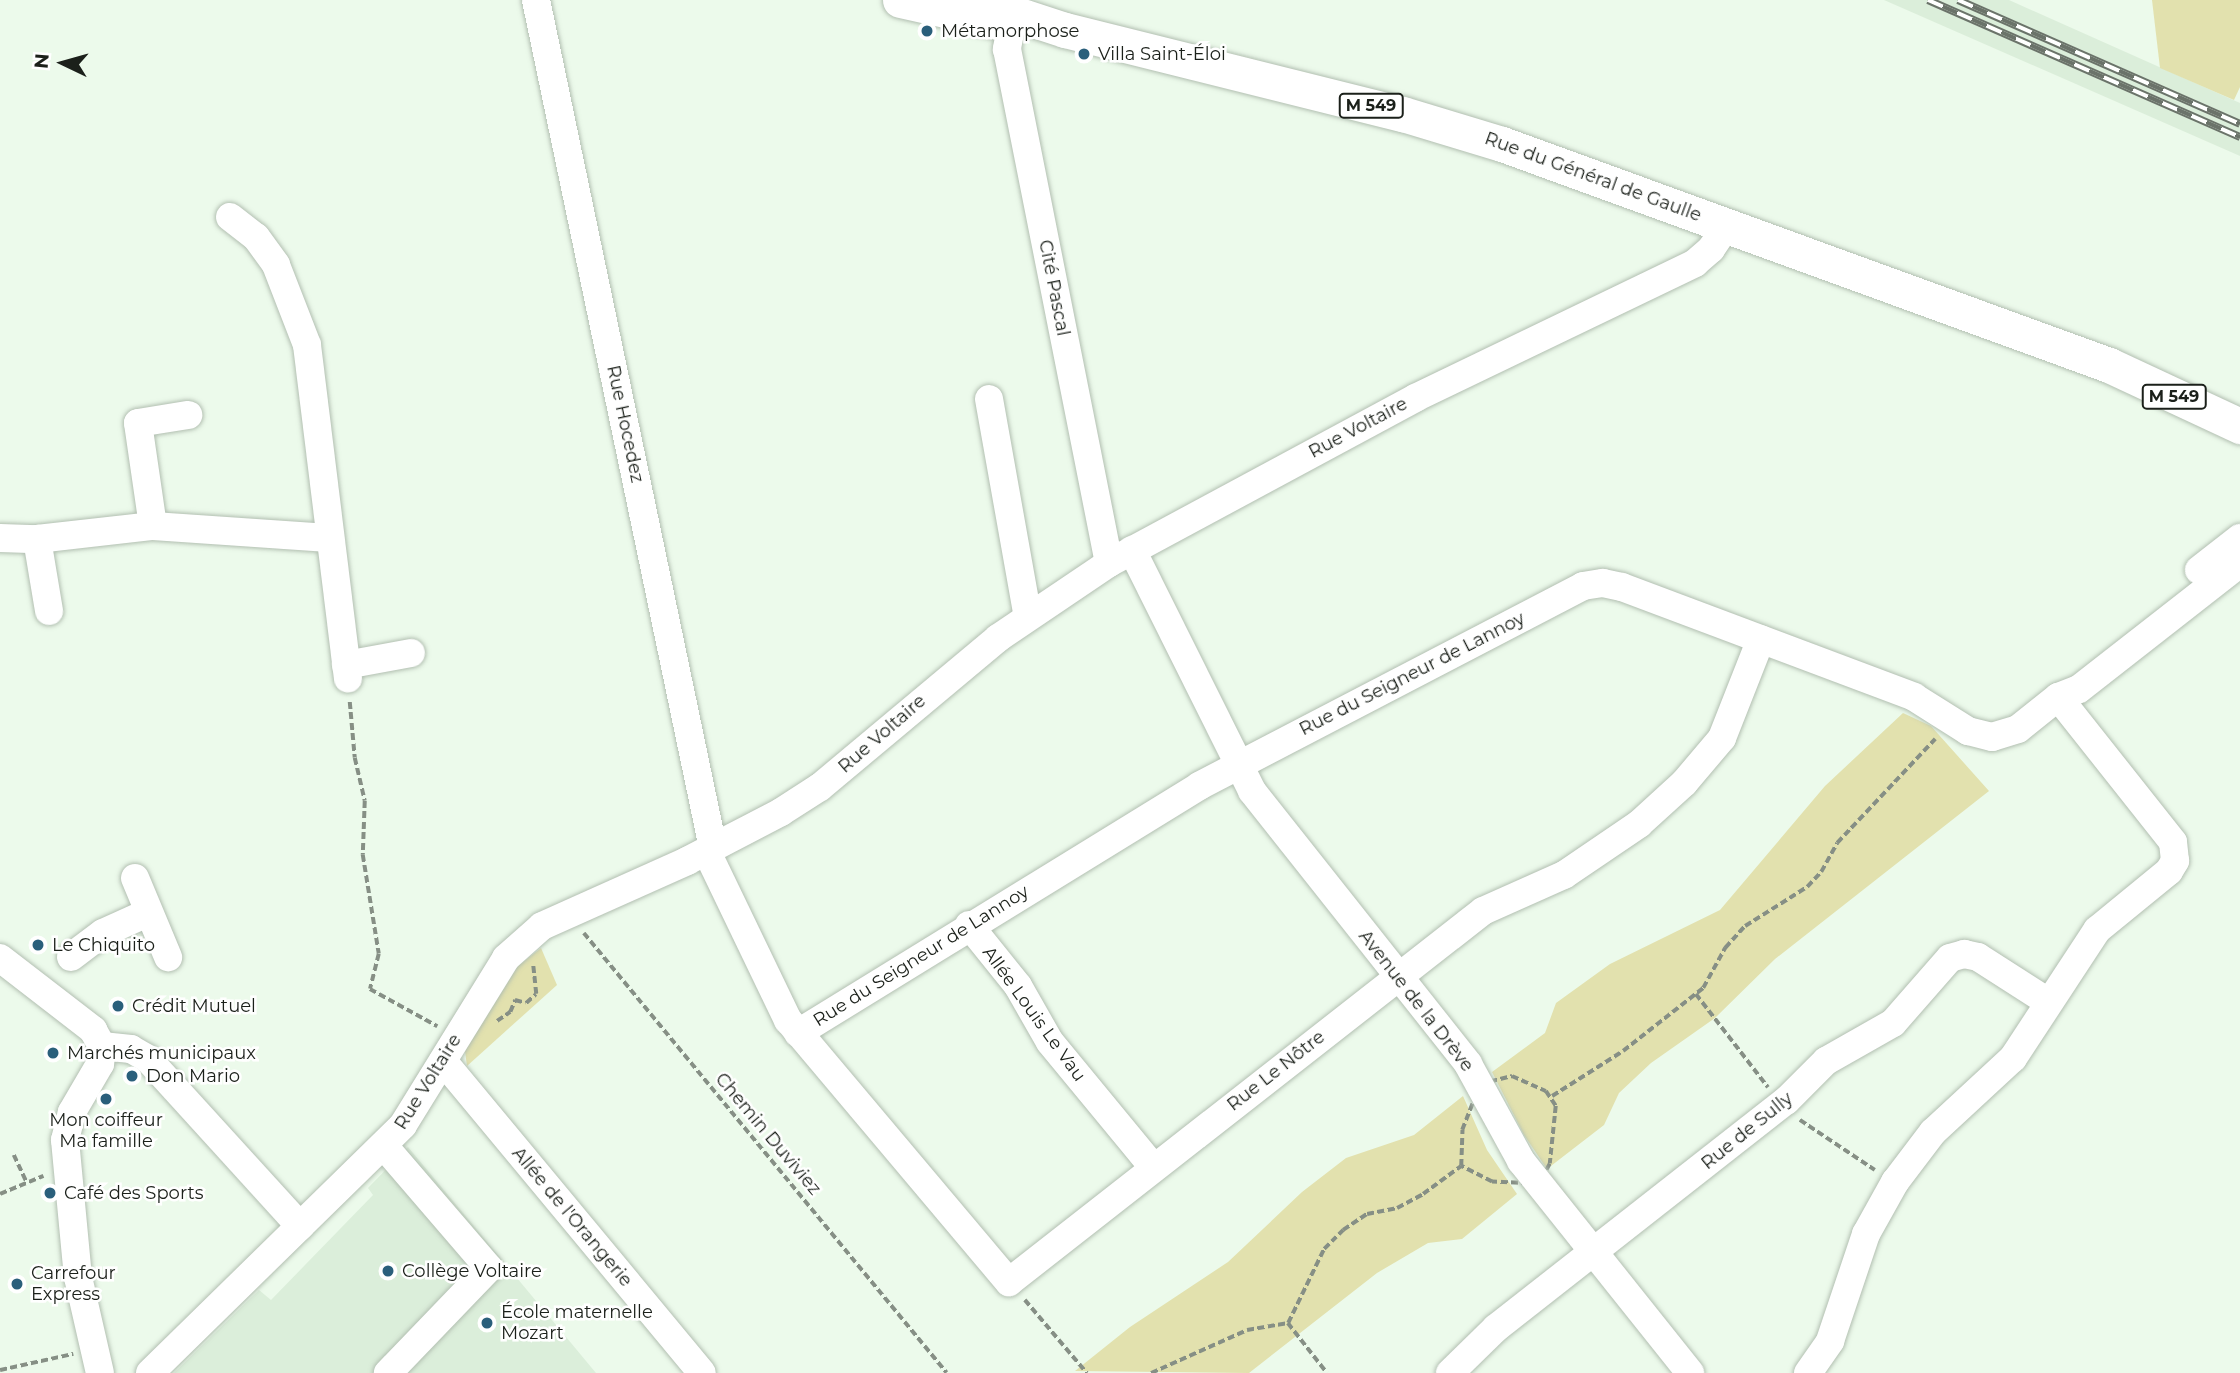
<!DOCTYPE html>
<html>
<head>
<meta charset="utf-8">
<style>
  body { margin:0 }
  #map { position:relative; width:2240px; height:1373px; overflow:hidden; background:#ecfaeb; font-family:Montserrat,sans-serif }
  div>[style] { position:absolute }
  .built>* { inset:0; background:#dbeeda }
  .green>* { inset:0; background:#e2e1ae }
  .path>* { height:3.5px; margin-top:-1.75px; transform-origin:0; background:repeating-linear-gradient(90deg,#868f85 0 7px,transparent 0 10.5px) }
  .roads { filter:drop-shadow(0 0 2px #b2bfb1) drop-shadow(0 0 2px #b2bfb1) }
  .minor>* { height:28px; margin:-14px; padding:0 14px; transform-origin:14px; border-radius:14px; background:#fff }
  .major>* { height:35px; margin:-17.5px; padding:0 17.5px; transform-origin:17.5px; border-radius:17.5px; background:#fff }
  .rail>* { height:8px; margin-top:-4px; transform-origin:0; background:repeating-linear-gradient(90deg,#fff 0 16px,#6b736a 0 32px); box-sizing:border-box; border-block:2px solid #6b736a }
  .dots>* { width:19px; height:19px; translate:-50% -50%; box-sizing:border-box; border:4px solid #fff; border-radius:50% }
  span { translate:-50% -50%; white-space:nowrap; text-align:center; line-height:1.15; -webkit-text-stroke:5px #fff; paint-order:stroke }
  .shield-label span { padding:2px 5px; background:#fff; border:2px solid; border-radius:5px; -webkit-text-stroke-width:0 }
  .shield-label { font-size:16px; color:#1b201a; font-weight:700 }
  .poi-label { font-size:18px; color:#1b201a }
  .left { translate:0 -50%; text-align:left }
  .street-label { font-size:18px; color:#1b201a }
  .north { position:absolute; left:28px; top:28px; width:70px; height:70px; -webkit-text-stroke:5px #fff; paint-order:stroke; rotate:275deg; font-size:19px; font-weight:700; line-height:28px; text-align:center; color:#1b201a }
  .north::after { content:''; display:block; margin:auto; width:24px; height:32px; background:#1b201a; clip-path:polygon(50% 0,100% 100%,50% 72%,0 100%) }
</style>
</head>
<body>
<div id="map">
  <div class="built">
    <i style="clip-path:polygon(1884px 0,2009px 0,2240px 103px,2240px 156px)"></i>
    <i style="clip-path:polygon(408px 1147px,596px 1373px,174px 1373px,259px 1290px,271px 1300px,373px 1195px,368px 1188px)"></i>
  </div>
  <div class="green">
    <i style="clip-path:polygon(2152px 0,2240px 0,2240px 87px,2234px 100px,2160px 68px)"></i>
    <i style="clip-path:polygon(1903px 713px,1931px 726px,1989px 791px,1775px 959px,1715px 1018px,1651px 1063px,1619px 1093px,1604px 1125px,1547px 1169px,1524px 1135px,1492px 1072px,1545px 1033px,1556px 1003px,1610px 964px,1720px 910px,1825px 786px)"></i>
    <i style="clip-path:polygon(541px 948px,557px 985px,467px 1066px,465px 1051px,518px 966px)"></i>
    <i style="clip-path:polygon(1463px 1096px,1487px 1150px,1517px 1194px,1462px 1239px,1428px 1243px,1377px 1273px,1249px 1373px,1075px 1371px,1130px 1327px,1228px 1262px,1302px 1192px,1346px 1158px,1414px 1135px)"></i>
  </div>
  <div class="path">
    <i style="left:350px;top:702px;width:56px;rotate:84.9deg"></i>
    <i style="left:355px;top:758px;width:44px;rotate:76.9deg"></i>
    <i style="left:365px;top:801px;width:54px;rotate:92.1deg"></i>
    <i style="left:363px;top:855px;width:100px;rotate:80.8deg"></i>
    <i style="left:379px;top:954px;width:36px;rotate:104deg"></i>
    <i style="left:370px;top:989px;width:77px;rotate:28.9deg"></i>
    <i style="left:584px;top:933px;width:570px;rotate:50.48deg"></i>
    <i style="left:1696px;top:994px;width:118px;rotate:52.3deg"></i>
    <i style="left:497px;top:1021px;width:16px;rotate:-35deg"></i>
    <i style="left:510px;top:1012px;width:13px;rotate:-67deg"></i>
    <i style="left:515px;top:1000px;width:11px;rotate:15deg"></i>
    <i style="left:526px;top:1003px;width:13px;rotate:-42deg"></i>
    <i style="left:536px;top:994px;width:29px;rotate:-96deg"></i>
    <i style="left:1512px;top:1076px;width:37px;rotate:24deg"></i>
    <i style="left:1546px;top:1091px;width:18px;rotate:56deg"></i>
    <i style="left:1556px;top:1106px;width:58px;rotate:95.9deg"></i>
    <i style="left:1550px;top:1164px;width:23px;rotate:119deg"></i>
    <i style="left:1539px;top:1184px;width:47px;rotate:-177.6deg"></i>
    <i style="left:1492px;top:1182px;width:35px;rotate:-153deg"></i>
    <i style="left:1461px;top:1166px;width:36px;rotate:-88deg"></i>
    <i style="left:1462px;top:1130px;width:49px;rotate:-68.6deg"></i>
    <i style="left:1480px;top:1084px;width:33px;rotate:-14deg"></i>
    <i style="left:1552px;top:1096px;width:84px;rotate:-32.4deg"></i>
    <i style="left:1623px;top:1051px;width:102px;rotate:-38.2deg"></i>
    <i style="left:1703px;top:988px;width:46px;rotate:-61.2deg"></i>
    <i style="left:1725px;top:948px;width:30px;rotate:-48deg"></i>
    <i style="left:1745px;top:926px;width:73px;rotate:-32.2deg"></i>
    <i style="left:1807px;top:887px;width:21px;rotate:-47deg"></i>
    <i style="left:1821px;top:872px;width:33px;rotate:-61deg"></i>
    <i style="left:1837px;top:843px;width:143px;rotate:-46.7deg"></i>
    <i style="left:1800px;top:1120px;width:90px;rotate:33.7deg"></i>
    <i style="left:14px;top:1155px;width:31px;rotate:65deg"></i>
    <i style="left:0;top:1194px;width:47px;rotate:-22.7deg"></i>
    <i style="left:1025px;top:1300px;width:96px;rotate:49.7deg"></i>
    <i style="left:1288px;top:1323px;width:63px;rotate:52deg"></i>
    <i style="left:0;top:1370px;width:75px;rotate:-12.4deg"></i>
    <i style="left:1151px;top:1373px;width:105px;rotate:-24.1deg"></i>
    <i style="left:1247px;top:1330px;width:42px;rotate:-9.7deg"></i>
    <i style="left:1288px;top:1323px;width:82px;rotate:-64.1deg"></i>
    <i style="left:1324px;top:1249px;width:27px;rotate:-45deg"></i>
    <i style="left:1343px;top:1230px;width:29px;rotate:-34deg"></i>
    <i style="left:1367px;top:1214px;width:31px;rotate:-11deg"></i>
    <i style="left:1397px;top:1208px;width:30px;rotate:-28deg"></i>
    <i style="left:1423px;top:1194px;width:47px;rotate:-36.4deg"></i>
  </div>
  <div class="roads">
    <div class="minor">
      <i style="left:536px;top:0;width:866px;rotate:78.21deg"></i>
      <i style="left:1014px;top:12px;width:38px;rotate:101deg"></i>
      <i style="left:1007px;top:49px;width:524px;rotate:78.78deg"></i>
      <i style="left:230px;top:217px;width:33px;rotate:38deg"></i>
      <i style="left:256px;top:237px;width:34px;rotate:54deg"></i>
      <i style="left:276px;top:265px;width:86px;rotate:68.8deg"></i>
      <i style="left:307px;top:345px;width:336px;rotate:83deg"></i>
      <i style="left:989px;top:399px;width:221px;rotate:79.9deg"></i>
      <i style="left:153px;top:526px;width:104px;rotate:-98.3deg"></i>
      <i style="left:138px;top:423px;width:51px;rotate:-9.1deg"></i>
      <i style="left:0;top:538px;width:37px;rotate:2deg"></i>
      <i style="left:37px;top:539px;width:117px;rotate:-6.4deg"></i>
      <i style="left:153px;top:526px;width:176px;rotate:3.9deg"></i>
      <i style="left:37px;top:539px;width:73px;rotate:80.5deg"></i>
      <i style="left:1132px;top:550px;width:269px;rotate:63.5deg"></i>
      <i style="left:1252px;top:791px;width:348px;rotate:51.6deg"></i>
      <i style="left:1468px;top:1064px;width:111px;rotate:61.3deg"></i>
      <i style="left:1521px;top:1161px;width:271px;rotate:51.4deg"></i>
      <i style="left:2199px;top:570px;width:52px;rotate:-38deg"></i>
      <i style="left:346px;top:665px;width:66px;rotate:-10.5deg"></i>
      <i style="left:707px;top:852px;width:187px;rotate:64.3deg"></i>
      <i style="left:788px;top:1020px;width:343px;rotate:49.9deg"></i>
      <i style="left:1009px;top:1282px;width:602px;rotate:-38.05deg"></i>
      <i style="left:1483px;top:911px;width:89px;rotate:-24deg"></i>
      <i style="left:1564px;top:875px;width:91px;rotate:-34.2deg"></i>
      <i style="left:1639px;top:824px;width:61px;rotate:-42.3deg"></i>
      <i style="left:1684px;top:783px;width:59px;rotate:-49.8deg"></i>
      <i style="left:1722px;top:738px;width:106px;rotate:-68.5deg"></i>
      <i style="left:135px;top:878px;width:86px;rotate:67.3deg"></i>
      <i style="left:969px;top:925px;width:78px;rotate:51.2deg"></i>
      <i style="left:1018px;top:986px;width:64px;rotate:60.3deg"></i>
      <i style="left:1050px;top:1042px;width:162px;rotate:50.5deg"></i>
      <i style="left:71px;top:957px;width:40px;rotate:-37deg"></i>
      <i style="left:103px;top:933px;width:48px;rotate:-24.4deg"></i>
      <i style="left:0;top:958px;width:118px;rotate:37.7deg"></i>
      <i style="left:93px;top:1030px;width:18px;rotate:61deg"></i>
      <i style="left:102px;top:1046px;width:18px;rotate:96deg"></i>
      <i style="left:100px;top:1064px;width:56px;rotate:120.3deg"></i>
      <i style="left:72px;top:1112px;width:29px;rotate:104deg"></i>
      <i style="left:65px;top:1140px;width:138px;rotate:84.6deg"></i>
      <i style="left:78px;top:1277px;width:98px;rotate:77.1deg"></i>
      <i style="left:798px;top:1033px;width:471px;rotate:-31.6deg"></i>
      <i style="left:1199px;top:786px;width:433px;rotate:-27.5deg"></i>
      <i style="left:1583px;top:586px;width:20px;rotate:-9deg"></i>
      <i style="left:1603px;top:583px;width:19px;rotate:12deg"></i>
      <i style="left:1622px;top:587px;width:312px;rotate:20.6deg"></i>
      <i style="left:1914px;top:697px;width:64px;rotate:32.2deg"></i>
      <i style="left:1968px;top:731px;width:25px;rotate:14deg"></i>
      <i style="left:1992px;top:737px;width:27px;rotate:-17deg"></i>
      <i style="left:2018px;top:729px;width:51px;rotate:-38.7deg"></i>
      <i style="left:2058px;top:697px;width:22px;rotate:-21deg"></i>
      <i style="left:2079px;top:689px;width:204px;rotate:-38deg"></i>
      <i style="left:102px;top:1046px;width:29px;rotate:6deg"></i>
      <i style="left:131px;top:1049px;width:20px;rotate:30deg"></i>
      <i style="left:148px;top:1059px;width:226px;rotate:47.7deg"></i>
      <i style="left:443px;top:1061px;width:405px;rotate:50.3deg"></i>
      <i style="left:384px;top:1146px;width:161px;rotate:49.3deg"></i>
      <i style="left:489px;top:1268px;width:146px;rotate:133.9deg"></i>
      <i style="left:150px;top:1373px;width:354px;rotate:-44.4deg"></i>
      <i style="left:403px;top:1125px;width:196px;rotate:-58.3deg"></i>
      <i style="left:506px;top:958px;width:48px;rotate:-41.6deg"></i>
      <i style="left:542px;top:926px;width:159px;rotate:-24.1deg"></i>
      <i style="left:687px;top:861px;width:106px;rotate:-27.5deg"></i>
      <i style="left:781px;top:812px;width:46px;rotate:-32.7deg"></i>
      <i style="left:820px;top:787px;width:232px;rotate:-39.9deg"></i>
      <i style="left:998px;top:638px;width:134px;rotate:-34deg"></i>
      <i style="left:1109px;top:563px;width:348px;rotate:-28.3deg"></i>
      <i style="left:1415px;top:398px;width:311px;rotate:-25.7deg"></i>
      <i style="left:1695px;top:263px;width:21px;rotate:-41deg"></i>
      <i style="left:1711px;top:249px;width:29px;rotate:-56deg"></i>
      <i style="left:1450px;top:1373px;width:64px;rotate:-44.4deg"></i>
      <i style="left:1496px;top:1328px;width:368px;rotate:-38.1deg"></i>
      <i style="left:1786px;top:1101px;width:57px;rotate:-45deg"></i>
      <i style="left:1826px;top:1061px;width:77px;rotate:-29.6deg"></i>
      <i style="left:1893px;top:1023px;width:86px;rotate:-48.8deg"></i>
      <i style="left:1950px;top:958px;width:15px;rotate:-16deg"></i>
      <i style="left:1964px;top:954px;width:14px;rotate:12deg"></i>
      <i style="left:1978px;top:957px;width:83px;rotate:32.7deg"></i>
      <i style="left:1808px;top:1373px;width:39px;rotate:-55deg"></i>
      <i style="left:1830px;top:1341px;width:113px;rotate:-71.4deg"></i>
      <i style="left:1866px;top:1234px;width:60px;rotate:-60.9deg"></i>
      <i style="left:1895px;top:1182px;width:63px;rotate:-52.8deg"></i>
      <i style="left:1933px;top:1132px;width:109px;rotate:-42.8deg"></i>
      <i style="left:2013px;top:1058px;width:153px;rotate:-56.7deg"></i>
      <i style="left:2097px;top:930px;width:93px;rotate:-39.3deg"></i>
      <i style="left:2169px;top:871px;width:12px;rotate:-59deg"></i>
      <i style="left:2175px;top:861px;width:19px;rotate:-96deg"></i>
      <i style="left:2173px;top:842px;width:185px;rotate:-128.4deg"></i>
    </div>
    <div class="major">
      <i style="left:900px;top:0;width:101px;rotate:12.5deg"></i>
      <i style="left:973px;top:0;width:97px;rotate:18.1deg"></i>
      <i style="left:1065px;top:30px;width:348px;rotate:14deg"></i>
      <i style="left:1403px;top:114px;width:103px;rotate:16.9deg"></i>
      <i style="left:1502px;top:144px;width:646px;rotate:20.01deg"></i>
      <i style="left:2109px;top:365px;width:145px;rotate:25deg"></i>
    </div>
  </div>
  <div class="rail">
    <i style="left:1928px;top:0;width:341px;rotate:23.7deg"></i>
    <i style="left:1958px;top:0;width:308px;rotate:23.7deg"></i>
  </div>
  <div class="dots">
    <i style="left:927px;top:31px;background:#2a5f7b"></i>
    <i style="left:1084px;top:54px;background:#2a5f7b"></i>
    <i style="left:38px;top:945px;background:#2a5f7b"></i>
    <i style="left:118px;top:1006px;background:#2a5f7b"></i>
    <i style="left:53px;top:1053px;background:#2a5f7b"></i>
    <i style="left:132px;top:1076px;background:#2a5f7b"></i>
    <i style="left:106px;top:1099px;background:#2a5f7b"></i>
    <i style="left:50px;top:1193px;background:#2a5f7b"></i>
    <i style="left:388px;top:1271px;background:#2a5f7b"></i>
    <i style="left:17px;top:1284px;background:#2a5f7b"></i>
    <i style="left:487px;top:1323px;background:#2a5f7b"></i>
  </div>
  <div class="shield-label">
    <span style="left:1371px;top:106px">M 549</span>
    <span style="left:2174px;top:397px">M 549</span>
  </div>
  <div class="poi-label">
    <span class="left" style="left:941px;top:31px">Métamorphose</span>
    <span class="left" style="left:1098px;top:54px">Villa Saint-Éloi</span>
    <span class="left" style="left:52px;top:945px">Le Chiquito</span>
    <span class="left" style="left:132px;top:1006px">Crédit Mutuel</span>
    <span class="left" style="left:67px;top:1053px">Marchés municipaux</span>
    <span class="left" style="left:146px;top:1076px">Don Mario</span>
    <span style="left:106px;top:1131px">Mon coiffeur<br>Ma famille</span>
    <span class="left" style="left:64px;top:1193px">Café des Sports</span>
    <span class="left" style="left:402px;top:1271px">Collège Voltaire</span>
    <span class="left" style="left:31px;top:1284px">Carrefour<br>Express</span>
    <span class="left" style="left:501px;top:1323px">École maternelle<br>Mozart</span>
  </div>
  <div class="street-label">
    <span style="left:1593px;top:177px;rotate:20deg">Rue du Général de Gaulle</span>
    <span style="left:1054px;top:288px;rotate:79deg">Cité Pascal</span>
    <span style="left:625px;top:424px;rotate:78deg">Rue Hocedez</span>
    <span style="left:1358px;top:428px;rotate:-28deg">Rue Voltaire</span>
    <span style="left:1412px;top:674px;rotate:-27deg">Rue du Seigneur de Lannoy</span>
    <span style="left:882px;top:734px;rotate:-41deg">Rue Voltaire</span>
    <span style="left:921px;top:956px;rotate:-32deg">Rue du Seigneur de Lannoy</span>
    <span style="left:1416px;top:1001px;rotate:52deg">Avenue de la Drève</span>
    <span style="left:1034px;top:1014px;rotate:54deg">Allée Louis Le Vau</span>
    <span style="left:1276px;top:1071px;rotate:-38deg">Rue Le Nôtre</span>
    <span style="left:428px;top:1082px;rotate:-58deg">Rue Voltaire</span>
    <span style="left:1747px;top:1131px;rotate:-39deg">Rue de Sully</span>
    <span style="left:768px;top:1134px;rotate:50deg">Chemin Duviviez</span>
    <span style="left:572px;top:1217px;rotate:50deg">Allée de l'Orangerie</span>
  </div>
  <div class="north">N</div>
</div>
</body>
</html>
